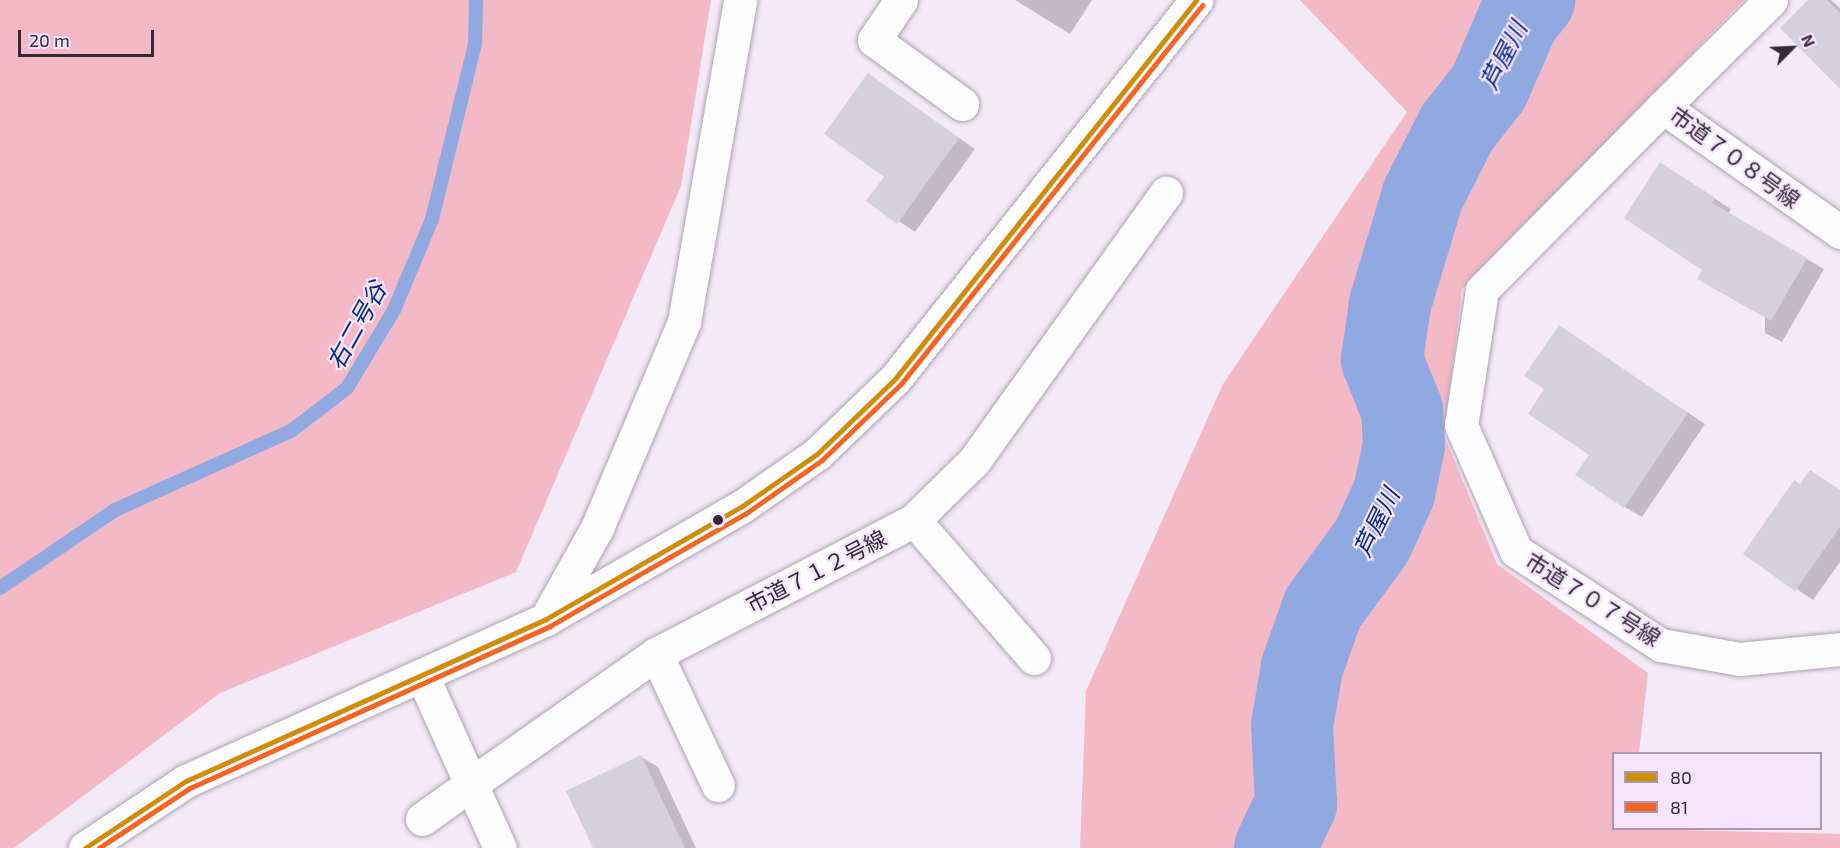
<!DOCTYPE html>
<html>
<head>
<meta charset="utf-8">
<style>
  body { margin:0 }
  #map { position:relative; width:1840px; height:848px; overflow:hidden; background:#f3e9f7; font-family:"Exo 2","Noto Sans JP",sans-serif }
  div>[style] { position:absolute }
  .forest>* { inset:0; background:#f4b9c6 }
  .shadow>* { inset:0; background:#0003 }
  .stream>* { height:14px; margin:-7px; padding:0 7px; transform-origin:7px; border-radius:7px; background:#91a9e1 }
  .river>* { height:82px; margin:-41px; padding:0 41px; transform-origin:41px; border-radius:41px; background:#91a9e1 }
  .building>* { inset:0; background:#d5d0de }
  .roads { filter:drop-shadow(0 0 2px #ada4b0) drop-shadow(0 0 2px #ada4b0) }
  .street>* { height:33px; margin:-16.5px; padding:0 16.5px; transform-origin:16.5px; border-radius:16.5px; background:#fdfcfe }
  .secondary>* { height:33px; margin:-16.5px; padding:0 16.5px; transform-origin:16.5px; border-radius:16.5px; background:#fdfcfe }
  .bus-1>* { height:4.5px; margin:-2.25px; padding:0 2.25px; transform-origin:2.25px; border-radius:2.25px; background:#d08d0b }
  .bus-2>* { height:4.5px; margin:-2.25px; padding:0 2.25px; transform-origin:2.25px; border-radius:2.25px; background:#f26522 }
  .dots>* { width:16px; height:16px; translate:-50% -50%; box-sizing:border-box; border:3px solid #f6e3fd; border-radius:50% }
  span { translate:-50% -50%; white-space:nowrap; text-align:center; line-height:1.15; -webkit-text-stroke:4.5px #f6e3fd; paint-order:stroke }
  .street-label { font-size:22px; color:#322a36 }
  .water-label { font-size:24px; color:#032b80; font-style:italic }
  .legend { position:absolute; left:1612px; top:752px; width:210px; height:78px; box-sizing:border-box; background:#f6e3fd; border:2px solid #a899ad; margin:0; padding:8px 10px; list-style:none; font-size:18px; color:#322a36 }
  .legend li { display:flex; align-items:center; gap:12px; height:30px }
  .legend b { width:30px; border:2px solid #a899ad }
  .north { position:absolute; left:1762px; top:18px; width:60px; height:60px; -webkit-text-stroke:4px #f6e3fd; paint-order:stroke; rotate:66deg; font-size:16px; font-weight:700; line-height:24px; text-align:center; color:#322a36 }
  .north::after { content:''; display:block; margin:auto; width:21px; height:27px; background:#322a36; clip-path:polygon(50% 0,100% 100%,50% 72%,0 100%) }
  .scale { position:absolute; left:18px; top:30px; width:136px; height:27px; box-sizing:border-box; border:3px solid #322a36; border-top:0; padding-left:8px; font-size:18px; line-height:21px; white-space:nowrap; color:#322a36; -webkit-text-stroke:4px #f6e3fd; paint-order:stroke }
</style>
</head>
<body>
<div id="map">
  <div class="forest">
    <i style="clip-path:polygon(0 0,711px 0,681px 186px,516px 572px,220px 693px,14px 848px,0 848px)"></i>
    <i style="clip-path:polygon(1300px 0,1744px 0,1462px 289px,1444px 435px,1497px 564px,1648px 673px,1639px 753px,1614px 754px,1614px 828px,1840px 834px,1840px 848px,1080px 848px,1086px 691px,1223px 384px,1407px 112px)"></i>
  </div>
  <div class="shadow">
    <i style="clip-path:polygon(1015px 0,1092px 0,1070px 34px)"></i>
    <i style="clip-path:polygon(1810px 0,1831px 0,1840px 8px,1840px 86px)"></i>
    <i style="clip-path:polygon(869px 75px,975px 149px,915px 232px,868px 200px,886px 176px)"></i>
    <i style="clip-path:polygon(1677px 174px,1731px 209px,1728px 214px,1824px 269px,1782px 342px,1765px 333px,1765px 316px,1704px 269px)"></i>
    <i style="clip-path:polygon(1559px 327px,1705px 424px,1642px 517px,1625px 507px,1546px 388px)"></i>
    <i style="clip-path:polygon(1811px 472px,1840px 490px,1840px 562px,1813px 600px,1745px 554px)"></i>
    <i style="clip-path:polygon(641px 757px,658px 767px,696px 848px,602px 848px)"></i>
  </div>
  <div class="stream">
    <i style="left:0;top:588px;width:139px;rotate:-34.1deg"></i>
    <i style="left:115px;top:510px;width:193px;rotate:-24.2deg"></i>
    <i style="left:291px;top:431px;width:71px;rotate:-37.5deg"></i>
    <i style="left:347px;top:388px;width:91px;rotate:-58.9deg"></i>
    <i style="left:394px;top:310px;width:99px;rotate:-67.3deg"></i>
    <i style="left:432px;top:219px;width:180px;rotate:-76.2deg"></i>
    <i style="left:475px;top:44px;width:44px;rotate:-88.7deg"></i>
  </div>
  <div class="river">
    <i style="left:1275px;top:848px;width:49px;rotate:-64.5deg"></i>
    <i style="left:1296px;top:804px;width:78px;rotate:-92.9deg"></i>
    <i style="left:1292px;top:726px;width:60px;rotate:-80.4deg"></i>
    <i style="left:1302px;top:667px;width:63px;rotate:-70.4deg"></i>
    <i style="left:1323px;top:608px;width:83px;rotate:-53.8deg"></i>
    <i style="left:1372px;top:541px;width:53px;rotate:-65.4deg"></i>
    <i style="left:1394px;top:493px;width:49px;rotate:-78.2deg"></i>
    <i style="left:1404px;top:445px;width:35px;rotate:-93deg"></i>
    <i style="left:1402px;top:410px;width:54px;rotate:-111.8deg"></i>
    <i style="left:1382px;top:360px;width:57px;rotate:-81.9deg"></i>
    <i style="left:1390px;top:304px;width:114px;rotate:-73.2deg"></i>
    <i style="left:1423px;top:195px;width:75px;rotate:-63.1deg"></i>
    <i style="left:1457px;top:128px;width:52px;rotate:-52deg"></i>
    <i style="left:1489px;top:87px;width:73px;rotate:-66.6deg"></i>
    <i style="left:1518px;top:20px;width:26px;rotate:-51deg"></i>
  </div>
  <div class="building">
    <i style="clip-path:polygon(1808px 0,1827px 0,1840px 13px,1840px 89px,1780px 28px)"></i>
    <i style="clip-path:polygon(868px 73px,959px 138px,897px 224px,866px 201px,884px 177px,824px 134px)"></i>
    <i style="clip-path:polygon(1660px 162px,1715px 198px,1712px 203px,1807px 258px,1771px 321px,1697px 279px,1702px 270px,1624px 218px)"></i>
    <i style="clip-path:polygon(1559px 325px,1688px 413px,1624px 508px,1575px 475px,1589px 455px,1528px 414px,1544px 389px,1524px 376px)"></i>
    <i style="clip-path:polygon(1810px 470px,1840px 490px,1840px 527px,1795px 591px,1743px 554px,1794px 480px,1800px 484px)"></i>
    <i style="clip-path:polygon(641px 755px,685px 848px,593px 848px,566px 791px)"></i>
  </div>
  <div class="roads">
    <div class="street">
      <i style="left:901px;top:0;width:48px;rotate:124deg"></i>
      <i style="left:874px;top:40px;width:109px;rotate:36deg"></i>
      <i style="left:1771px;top:0;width:152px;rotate:135.3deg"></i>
      <i style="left:1663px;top:107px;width:217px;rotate:35.2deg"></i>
      <i style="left:1663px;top:107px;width:257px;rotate:134.7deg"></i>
      <i style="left:1482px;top:290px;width:137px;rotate:98.8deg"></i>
      <i style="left:1461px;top:425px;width:137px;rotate:66.4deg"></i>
      <i style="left:1516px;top:551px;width:173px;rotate:33deg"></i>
      <i style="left:1661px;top:645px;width:80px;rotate:10deg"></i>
      <i style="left:1740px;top:659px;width:100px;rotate:-5.7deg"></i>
      <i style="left:914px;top:520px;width:183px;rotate:49deg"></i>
      <i style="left:546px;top:619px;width:104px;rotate:-60.7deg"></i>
      <i style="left:597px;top:528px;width:224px;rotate:-67.1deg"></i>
      <i style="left:684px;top:322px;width:327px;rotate:-80.1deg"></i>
      <i style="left:656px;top:654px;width:145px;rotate:64.7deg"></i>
      <i style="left:422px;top:675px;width:120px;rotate:65.8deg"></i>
      <i style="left:471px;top:784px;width:226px;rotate:-35.1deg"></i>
      <i style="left:656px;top:654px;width:291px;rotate:-27.4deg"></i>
      <i style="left:914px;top:520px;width:84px;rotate:-44.5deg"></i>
      <i style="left:974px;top:461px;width:330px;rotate:-54.4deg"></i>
      <i style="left:422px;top:819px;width:60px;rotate:-35.5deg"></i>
      <i style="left:471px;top:784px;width:70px;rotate:65.6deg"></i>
    </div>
    <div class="secondary">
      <i style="left:85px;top:848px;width:121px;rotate:-33.6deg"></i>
      <i style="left:186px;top:781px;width:395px;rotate:-24.2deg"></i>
      <i style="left:546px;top:619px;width:225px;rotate:-29.9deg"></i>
      <i style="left:741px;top:507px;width:93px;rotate:-34.9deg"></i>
      <i style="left:817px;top:454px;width:108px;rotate:-43.9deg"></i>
      <i style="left:895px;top:379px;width:484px;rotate:-51.5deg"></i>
    </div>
  </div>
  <div class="bus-1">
    <i style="left:85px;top:848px;width:121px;rotate:-33.6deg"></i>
    <i style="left:186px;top:781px;width:395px;rotate:-24.2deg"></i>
    <i style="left:546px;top:619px;width:225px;rotate:-29.9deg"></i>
    <i style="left:741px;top:507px;width:93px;rotate:-34.9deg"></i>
    <i style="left:817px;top:454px;width:108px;rotate:-43.9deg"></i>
    <i style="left:895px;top:379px;width:484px;rotate:-51.5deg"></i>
  </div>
  <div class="bus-2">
    <i style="left:99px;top:848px;width:109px;rotate:-33.4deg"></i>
    <i style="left:190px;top:788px;width:395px;rotate:-24.2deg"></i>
    <i style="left:550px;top:626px;width:225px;rotate:-29.9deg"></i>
    <i style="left:745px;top:514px;width:94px;rotate:-35deg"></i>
    <i style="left:822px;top:460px;width:110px;rotate:-43.9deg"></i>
    <i style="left:901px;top:384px;width:484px;rotate:-51.5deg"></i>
  </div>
  <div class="dots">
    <i style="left:718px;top:520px;background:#322a36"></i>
  </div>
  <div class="street-label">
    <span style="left:1735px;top:157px;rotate:36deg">市道７０８号線</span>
    <span style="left:816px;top:571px;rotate:-27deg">市道７１２号線</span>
    <span style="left:1593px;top:599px;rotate:32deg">市道７０７号線</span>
  </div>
  <div class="water-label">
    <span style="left:1503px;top:55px;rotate:-63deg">芦屋川</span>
    <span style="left:356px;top:325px;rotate:-61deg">右二号谷</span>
    <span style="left:1376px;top:522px;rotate:-64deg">芦屋川</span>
  </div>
  <ul class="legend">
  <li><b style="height:8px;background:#d08d0b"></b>80</li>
  <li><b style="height:8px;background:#f26522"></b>81</li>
  </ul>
  <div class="north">N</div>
  <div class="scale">20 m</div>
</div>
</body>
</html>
